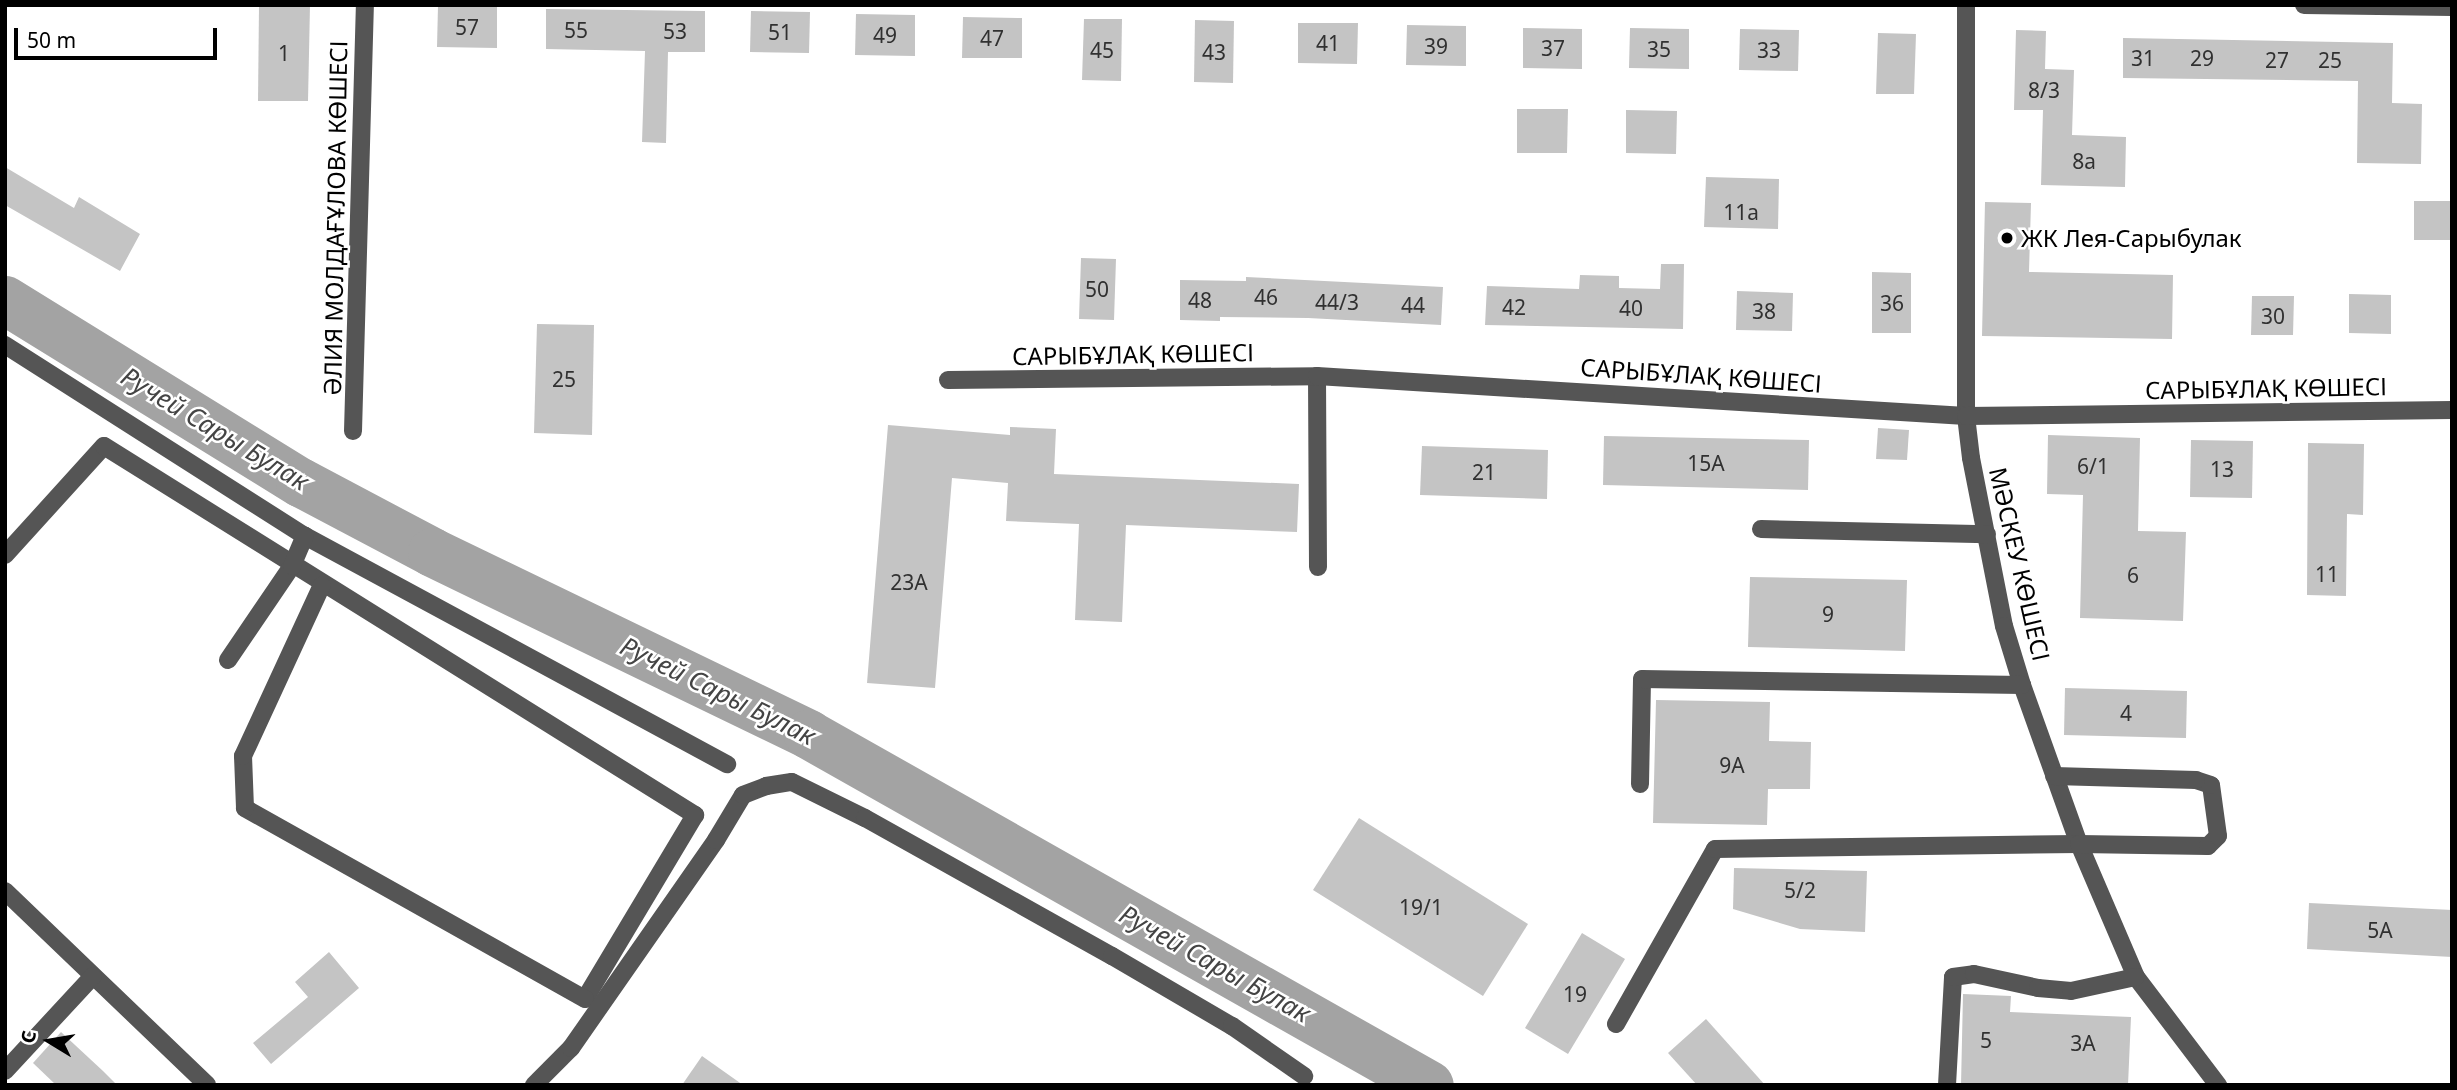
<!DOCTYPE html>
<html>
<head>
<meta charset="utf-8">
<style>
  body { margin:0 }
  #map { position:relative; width:2457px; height:1090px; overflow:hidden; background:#fff; font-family:"Noto Sans",sans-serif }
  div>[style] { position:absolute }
  .river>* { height:49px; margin:-24.5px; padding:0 24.5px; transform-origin:24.5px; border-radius:24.5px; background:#a3a3a3 }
  .building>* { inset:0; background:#c4c4c4 }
  .minor>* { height:18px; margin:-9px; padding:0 9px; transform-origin:9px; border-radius:9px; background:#555 }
  .dots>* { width:19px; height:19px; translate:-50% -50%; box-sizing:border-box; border:4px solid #fff; border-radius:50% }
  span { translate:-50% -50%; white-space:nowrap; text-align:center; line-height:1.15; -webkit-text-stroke:5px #fff; paint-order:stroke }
  .number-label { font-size:21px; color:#313131 }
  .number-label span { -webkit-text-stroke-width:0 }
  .street-label { font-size:24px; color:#000 }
  .poi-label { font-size:24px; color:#000 }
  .left { translate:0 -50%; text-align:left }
  .water-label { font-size:26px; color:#444; font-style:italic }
  .frame { position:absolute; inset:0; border:7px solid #000; pointer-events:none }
  .north { position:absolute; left:14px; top:1006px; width:70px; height:70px; -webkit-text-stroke:5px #fff; paint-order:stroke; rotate:281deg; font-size:19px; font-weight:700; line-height:28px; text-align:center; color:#000 }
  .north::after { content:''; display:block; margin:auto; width:24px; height:32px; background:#000; clip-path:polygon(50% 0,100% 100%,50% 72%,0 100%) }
  .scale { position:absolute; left:14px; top:28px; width:203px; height:32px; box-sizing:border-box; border:4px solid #000; border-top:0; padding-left:9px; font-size:21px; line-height:24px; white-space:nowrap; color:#000; -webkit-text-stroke:5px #fff; paint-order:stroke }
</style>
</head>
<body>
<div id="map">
  <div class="river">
    <i style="left:5px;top:300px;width:347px;rotate:31.7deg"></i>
    <i style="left:300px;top:482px;width:149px;rotate:27.9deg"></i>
    <i style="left:432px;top:552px;width:418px;rotate:25.8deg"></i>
    <i style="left:808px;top:734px;width:713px;rotate:29.48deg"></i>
  </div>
  <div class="building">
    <i style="clip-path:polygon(259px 5px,310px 5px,308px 101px,258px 101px)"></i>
    <i style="clip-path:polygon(438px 6px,497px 7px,497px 48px,437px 47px)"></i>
    <i style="clip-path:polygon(546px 9px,705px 11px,705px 52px,668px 52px,666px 143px,642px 142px,645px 51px,546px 49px)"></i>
    <i style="clip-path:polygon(751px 11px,810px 12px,809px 53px,750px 52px)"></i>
    <i style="clip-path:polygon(856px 14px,915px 15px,915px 56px,855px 55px)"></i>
    <i style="clip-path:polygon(963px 17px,1022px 18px,1022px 58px,962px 58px)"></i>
    <i style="clip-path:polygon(1084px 19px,1122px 19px,1121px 81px,1082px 80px)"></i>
    <i style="clip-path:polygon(1195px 20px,1234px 21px,1233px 83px,1194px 82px)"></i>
    <i style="clip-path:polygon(1298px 23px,1358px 23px,1357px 64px,1298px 63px)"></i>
    <i style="clip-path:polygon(1407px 25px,1466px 26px,1466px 66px,1406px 65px)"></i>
    <i style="clip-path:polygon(1523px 28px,1582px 29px,1582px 69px,1523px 68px)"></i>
    <i style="clip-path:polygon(1630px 28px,1689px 29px,1689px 69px,1629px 68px)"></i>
    <i style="clip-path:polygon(1740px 29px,1799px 30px,1798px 71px,1739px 70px)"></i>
    <i style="clip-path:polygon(2016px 30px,2046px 31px,2045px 69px,2074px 70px,2072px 135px,2126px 137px,2125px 187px,2041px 185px,2043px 110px,2014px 110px)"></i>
    <i style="clip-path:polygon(1878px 33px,1916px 34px,1914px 94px,1876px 94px)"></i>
    <i style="clip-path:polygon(2123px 38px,2393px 43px,2392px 103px,2422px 104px,2421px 164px,2357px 163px,2358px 81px,2123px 78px)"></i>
    <i style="clip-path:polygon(1517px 109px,1568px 109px,1567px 153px,1517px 153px)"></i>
    <i style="clip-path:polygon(1626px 110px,1677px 111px,1676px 154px,1626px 153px)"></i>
    <i style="clip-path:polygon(5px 167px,74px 208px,79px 197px,140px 234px,120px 271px,5px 205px)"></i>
    <i style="clip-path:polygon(1706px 177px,1779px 179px,1778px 229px,1704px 227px)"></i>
    <i style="clip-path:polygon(2414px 201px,2452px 201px,2452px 240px,2414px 240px)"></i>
    <i style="clip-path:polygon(1985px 202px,2031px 203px,2029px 272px,2173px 275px,2172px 339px,1982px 336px)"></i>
    <i style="clip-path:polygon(1081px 258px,1116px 259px,1114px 320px,1079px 319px)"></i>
    <i style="clip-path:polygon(1661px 264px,1684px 264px,1683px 329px,1485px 325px,1487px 286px,1579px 289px,1580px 275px,1619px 276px,1619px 288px,1660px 289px)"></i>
    <i style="clip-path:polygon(1872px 272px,1911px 273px,1911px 333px,1872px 333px)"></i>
    <i style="clip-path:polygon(1246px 277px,1443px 287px,1441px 325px,1308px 318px,1220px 317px,1220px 321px,1180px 320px,1180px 280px,1246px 281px)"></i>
    <i style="clip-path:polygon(1737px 291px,1793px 293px,1792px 331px,1736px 330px)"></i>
    <i style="clip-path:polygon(2349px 294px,2391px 295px,2391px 334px,2349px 333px)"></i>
    <i style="clip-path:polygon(2252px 296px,2294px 296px,2293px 335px,2251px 335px)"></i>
    <i style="clip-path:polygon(537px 324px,594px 325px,592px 435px,534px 433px)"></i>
    <i style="clip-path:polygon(888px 425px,1010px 435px,1010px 427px,1056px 429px,1054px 474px,1299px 484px,1297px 532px,1126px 525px,1122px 622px,1075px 620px,1079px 524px,1006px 521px,1008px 483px,952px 478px,935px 688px,867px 683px)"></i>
    <i style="clip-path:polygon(1878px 428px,1909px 430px,1907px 460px,1876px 459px)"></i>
    <i style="clip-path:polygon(2048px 435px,2140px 438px,2138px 531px,2186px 532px,2183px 621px,2080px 618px,2083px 495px,2047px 494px)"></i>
    <i style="clip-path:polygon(1604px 436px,1809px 440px,1808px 490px,1603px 485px)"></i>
    <i style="clip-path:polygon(2191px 440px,2253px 441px,2252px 498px,2190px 497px)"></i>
    <i style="clip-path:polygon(2308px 443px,2364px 444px,2363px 515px,2347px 514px,2346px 596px,2307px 595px)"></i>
    <i style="clip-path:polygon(1422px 446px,1548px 450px,1547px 499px,1420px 495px)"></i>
    <i style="clip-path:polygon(1750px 577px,1907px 580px,1905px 651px,1748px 647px)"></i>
    <i style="clip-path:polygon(2065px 688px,2187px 691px,2186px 738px,2064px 735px)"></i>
    <i style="clip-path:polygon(1656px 700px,1770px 702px,1769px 741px,1811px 742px,1810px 789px,1768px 789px,1767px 825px,1653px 823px)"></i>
    <i style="clip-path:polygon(1359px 818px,1528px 924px,1483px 996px,1313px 890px)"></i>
    <i style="clip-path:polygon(1734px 868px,1867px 871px,1865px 932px,1800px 929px,1733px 909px)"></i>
    <i style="clip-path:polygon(2309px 903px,2452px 910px,2452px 957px,2307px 949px)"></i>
    <i style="clip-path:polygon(1582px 933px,1625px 959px,1568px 1054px,1525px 1028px)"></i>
    <i style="clip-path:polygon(329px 952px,359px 988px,271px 1064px,253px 1043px,308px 997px,295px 982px)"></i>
    <i style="clip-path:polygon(1963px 994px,2011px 996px,2010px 1012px,2131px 1017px,2128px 1085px,1961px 1085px)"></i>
    <i style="clip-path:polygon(1706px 1019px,1765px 1085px,1697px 1085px,1668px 1053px)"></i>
    <i style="clip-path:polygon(61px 1032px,103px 1071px,117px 1085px,56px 1085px,33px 1063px)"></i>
    <i style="clip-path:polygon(702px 1056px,743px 1085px,682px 1085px)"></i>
  </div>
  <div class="minor">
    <i style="left:1966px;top:5px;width:411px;rotate:90deg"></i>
    <i style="left:1966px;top:416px;width:42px;rotate:83.2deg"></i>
    <i style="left:1971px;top:458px;width:171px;rotate:78.9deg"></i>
    <i style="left:2004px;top:626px;width:62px;rotate:73deg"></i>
    <i style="left:2022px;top:685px;width:169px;rotate:70.3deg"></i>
    <i style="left:2079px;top:844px;width:145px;rotate:66.8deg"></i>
    <i style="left:2136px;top:977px;width:136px;rotate:52.8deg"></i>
    <i style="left:2304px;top:5px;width:148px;rotate:0.8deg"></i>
    <i style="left:5px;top:345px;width:356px;rotate:32.5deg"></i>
    <i style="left:305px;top:536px;width:480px;rotate:28.4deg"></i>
    <i style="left:1317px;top:376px;width:191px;rotate:89.7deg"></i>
    <i style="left:948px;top:380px;width:369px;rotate:-0.6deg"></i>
    <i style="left:1317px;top:376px;width:650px;rotate:3.53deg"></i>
    <i style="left:1966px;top:416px;width:486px;rotate:-0.7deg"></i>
    <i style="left:353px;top:431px;width:426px;rotate:-88.4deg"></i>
    <i style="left:1761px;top:529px;width:226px;rotate:1.3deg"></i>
    <i style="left:5px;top:555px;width:147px;rotate:-47.8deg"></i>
    <i style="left:104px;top:446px;width:697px;rotate:31.98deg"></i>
    <i style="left:695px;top:815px;width:214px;rotate:120.9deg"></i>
    <i style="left:585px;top:999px;width:390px;rotate:-150.7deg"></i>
    <i style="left:245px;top:808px;width:52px;rotate:-92.2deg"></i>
    <i style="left:243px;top:756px;width:188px;rotate:-65.2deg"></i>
    <i style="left:228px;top:660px;width:114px;rotate:-55.8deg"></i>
    <i style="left:292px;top:566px;width:33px;rotate:-67deg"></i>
    <i style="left:1640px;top:784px;width:105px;rotate:-88.9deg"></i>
    <i style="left:1642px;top:679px;width:380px;rotate:0.9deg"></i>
    <i style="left:5px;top:891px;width:280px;rotate:43.8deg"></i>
    <i style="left:1616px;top:1024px;width:201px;rotate:-60.5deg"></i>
    <i style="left:1715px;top:849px;width:364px;rotate:-0.8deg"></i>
    <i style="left:2079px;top:844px;width:129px;rotate:0.9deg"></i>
    <i style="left:2208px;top:846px;width:14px;rotate:-45deg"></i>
    <i style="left:2218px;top:836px;width:51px;rotate:-97.8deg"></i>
    <i style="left:2211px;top:785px;width:16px;rotate:-162deg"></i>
    <i style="left:2196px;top:780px;width:142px;rotate:-178.4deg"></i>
    <i style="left:5px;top:1071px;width:129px;rotate:-47.2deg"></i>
    <i style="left:534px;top:1085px;width:52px;rotate:-45deg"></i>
    <i style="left:571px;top:1048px;width:254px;rotate:-55.1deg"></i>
    <i style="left:716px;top:840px;width:52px;rotate:-59deg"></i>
    <i style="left:743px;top:795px;width:25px;rotate:-21deg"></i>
    <i style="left:766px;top:786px;width:26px;rotate:-9deg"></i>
    <i style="left:792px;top:782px;width:81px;rotate:26.3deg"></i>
    <i style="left:865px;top:818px;width:283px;rotate:29.2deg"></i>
    <i style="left:1112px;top:956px;width:139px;rotate:30.3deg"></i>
    <i style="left:1232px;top:1026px;width:88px;rotate:34.8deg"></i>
    <i style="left:1947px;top:1085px;width:108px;rotate:-86.8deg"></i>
    <i style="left:1953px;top:977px;width:21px;rotate:-8deg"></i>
    <i style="left:1974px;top:974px;width:66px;rotate:12.3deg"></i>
    <i style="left:2038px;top:988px;width:33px;rotate:5deg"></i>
    <i style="left:2071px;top:991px;width:66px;rotate:-12.2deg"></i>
  </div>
  <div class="dots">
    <i style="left:2007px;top:238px;background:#000"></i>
  </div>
  <div class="number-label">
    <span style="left:467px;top:27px">57</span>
    <span style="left:576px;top:30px">55</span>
    <span style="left:675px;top:31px">53</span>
    <span style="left:780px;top:32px">51</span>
    <span style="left:885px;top:35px">49</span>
    <span style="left:992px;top:38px">47</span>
    <span style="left:1328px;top:43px">41</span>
    <span style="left:1436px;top:46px">39</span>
    <span style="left:1553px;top:48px">37</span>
    <span style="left:1659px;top:49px">35</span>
    <span style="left:1102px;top:50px">45</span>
    <span style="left:1769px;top:50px">33</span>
    <span style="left:1214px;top:52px">43</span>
    <span style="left:284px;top:53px">1</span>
    <span style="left:2143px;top:58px">31</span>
    <span style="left:2202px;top:58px">29</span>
    <span style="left:2277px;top:60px">27</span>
    <span style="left:2330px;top:60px">25</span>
    <span style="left:2044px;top:90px">8/3</span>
    <span style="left:2084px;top:161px">8а</span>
    <span style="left:1741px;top:212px">11а</span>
    <span style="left:1097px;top:289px">50</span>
    <span style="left:1266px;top:297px">46</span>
    <span style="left:1200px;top:300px">48</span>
    <span style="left:1337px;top:302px">44/3</span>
    <span style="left:1892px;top:303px">36</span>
    <span style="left:1413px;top:305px">44</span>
    <span style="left:1514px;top:307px">42</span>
    <span style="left:1631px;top:308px">40</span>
    <span style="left:1764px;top:311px">38</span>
    <span style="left:2273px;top:316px">30</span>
    <span style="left:564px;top:379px">25</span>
    <span style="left:1706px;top:463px">15А</span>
    <span style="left:2093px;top:466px">6/1</span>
    <span style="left:2222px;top:469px">13</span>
    <span style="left:1484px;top:472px">21</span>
    <span style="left:2327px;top:574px">11</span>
    <span style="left:2133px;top:575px">6</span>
    <span style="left:909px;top:582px">23А</span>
    <span style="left:1828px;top:614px">9</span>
    <span style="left:2126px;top:713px">4</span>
    <span style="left:1732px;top:765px">9А</span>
    <span style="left:1800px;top:890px">5/2</span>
    <span style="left:1421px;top:907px">19/1</span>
    <span style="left:2380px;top:930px">5А</span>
    <span style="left:1575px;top:994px">19</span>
    <span style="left:1986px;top:1040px">5</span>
    <span style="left:2083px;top:1043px">3А</span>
  </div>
  <div class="street-label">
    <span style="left:335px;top:218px;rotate:-89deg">ӘЛИЯ МОЛДАҒҰЛОВА КӨШЕСІ</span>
    <span style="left:1133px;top:354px;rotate:-1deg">САРЫБҰЛАҚ КӨШЕСІ</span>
    <span style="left:1701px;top:375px;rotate:4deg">САРЫБҰЛАҚ КӨШЕСІ</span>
    <span style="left:2266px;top:388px;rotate:-1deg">САРЫБҰЛАҚ КӨШЕСІ</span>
    <span style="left:2020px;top:564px;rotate:77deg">МӘСКЕУ КӨШЕСІ</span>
  </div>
  <div class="poi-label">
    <span class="left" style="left:2021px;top:238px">ЖК Лея-Сарыбулак</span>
  </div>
  <div class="water-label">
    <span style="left:215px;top:429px;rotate:31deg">Ручей Сары Булак</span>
    <span style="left:718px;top:691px;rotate:26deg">Ручей Сары Булак</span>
    <span style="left:1215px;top:964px;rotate:29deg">Ручей Сары Булак</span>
  </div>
  <div class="frame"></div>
  <div class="north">С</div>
  <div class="scale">50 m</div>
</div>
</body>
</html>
